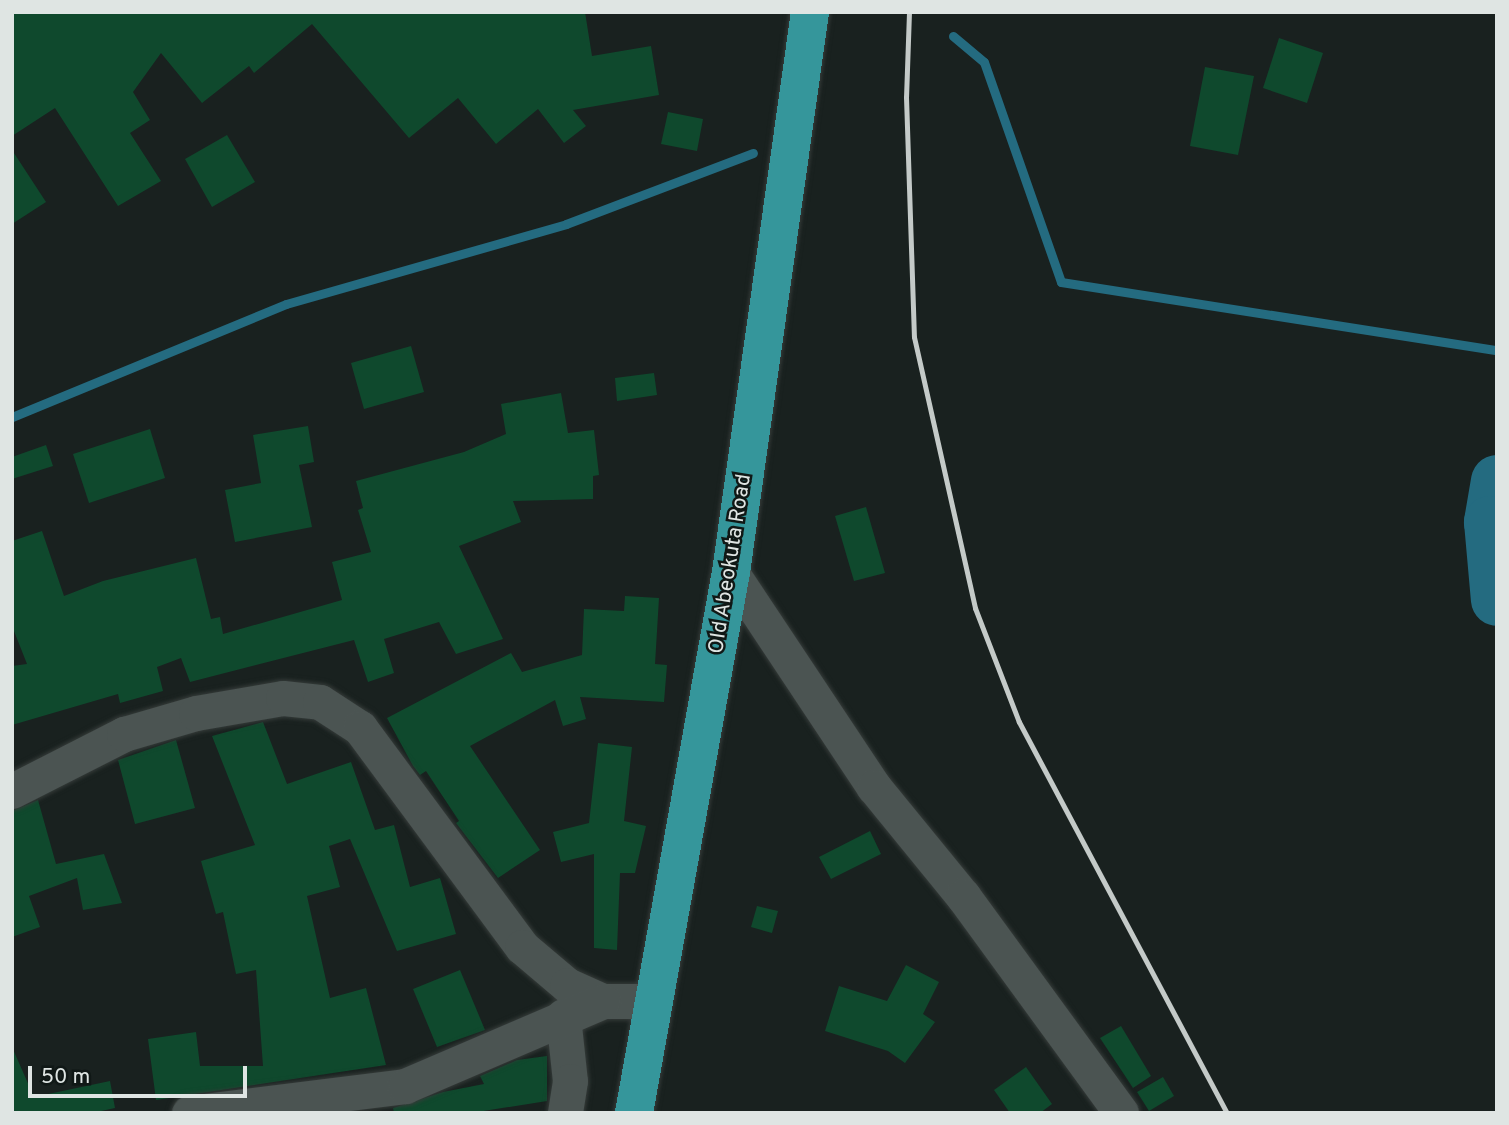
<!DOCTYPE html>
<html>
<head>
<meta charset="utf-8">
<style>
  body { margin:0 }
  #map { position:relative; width:1509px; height:1125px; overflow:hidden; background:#19211f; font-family:Overpass,sans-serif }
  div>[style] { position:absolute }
  .stream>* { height:9px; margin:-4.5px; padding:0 4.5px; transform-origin:4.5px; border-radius:4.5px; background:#246b80 }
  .river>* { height:52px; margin:-26px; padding:0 26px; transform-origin:26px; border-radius:26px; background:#246b80 }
  .building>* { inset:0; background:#0f492d }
  .roads { filter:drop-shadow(0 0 2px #353b39) drop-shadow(0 0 2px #353b39) }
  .minor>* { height:35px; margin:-17.5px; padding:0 17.5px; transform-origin:17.5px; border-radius:17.5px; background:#4b5452 }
  .highway>* { height:38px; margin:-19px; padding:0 19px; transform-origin:19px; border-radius:19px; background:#35969b }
  .rail>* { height:5px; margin:-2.5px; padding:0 2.5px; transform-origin:2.5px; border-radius:2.5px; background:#c4cac8 }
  span { translate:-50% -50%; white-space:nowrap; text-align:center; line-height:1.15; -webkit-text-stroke:5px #101816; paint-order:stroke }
  .street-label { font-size:21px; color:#dfe5e3 }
  .frame { position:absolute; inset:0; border:14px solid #dfe5e3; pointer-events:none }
  .scale { position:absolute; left:28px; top:1066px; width:219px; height:32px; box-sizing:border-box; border:4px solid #dfe5e3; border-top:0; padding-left:9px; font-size:21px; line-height:24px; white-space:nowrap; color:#dfe5e3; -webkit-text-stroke:5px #101816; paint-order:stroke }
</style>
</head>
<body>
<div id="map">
  <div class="stream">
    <i style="left:953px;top:36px;width:40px;rotate:40deg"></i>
    <i style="left:984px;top:62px;width:233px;rotate:70.7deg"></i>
    <i style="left:1061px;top:282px;width:441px;rotate:8.9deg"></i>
    <i style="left:12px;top:417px;width:296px;rotate:-22.4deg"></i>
    <i style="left:286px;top:304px;width:291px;rotate:-15.9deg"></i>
    <i style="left:566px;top:224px;width:200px;rotate:-20.8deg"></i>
  </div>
  <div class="river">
    <i style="left:1497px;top:481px;width:42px;rotate:99.7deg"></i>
    <i style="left:1490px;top:522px;width:78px;rotate:84.9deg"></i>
  </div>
  <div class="building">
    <i style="clip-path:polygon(12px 12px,585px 12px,592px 56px,651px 46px,659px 95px,573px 110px,586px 126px,564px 143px,538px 109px,496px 144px,458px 98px,409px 138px,312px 24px,254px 73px,249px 66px,202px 103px,161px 53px,133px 92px,150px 120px,130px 133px,161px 181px,118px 206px,55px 108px,12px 136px)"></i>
    <i style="clip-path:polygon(1279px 38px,1323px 53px,1307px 103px,1263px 88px)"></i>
    <i style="clip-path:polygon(1205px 67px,1254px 76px,1238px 155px,1190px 146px)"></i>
    <i style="clip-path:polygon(668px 112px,703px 119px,697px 151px,661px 144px)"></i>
    <i style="clip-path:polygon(227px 135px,255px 182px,212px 207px,185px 159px)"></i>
    <i style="clip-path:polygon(12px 150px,46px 202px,12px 224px)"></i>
    <i style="clip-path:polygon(411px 346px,424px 392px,364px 409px,351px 363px)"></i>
    <i style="clip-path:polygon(654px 373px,657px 395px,617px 401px,615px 378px)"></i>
    <i style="clip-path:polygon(561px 393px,568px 433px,594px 430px,599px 475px,593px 476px,593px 499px,513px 501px,521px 522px,459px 546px,503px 639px,456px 654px,439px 622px,384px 639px,394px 673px,368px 682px,354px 640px,190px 682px,181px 658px,157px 667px,163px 691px,120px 703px,118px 694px,12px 725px,12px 666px,27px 664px,12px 626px,12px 541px,42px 531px,64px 596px,103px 581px,196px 558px,211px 619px,220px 617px,223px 634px,342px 600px,332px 562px,371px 552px,358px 510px,363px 508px,356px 481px,464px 452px,506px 434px,501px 404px)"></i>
    <i style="clip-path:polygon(308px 426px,314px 462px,299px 465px,312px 527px,235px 542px,225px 490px,261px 483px,253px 435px)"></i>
    <i style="clip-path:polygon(150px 429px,165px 478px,89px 503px,73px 454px)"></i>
    <i style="clip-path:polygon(46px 445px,53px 466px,12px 479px,12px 457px)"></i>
    <i style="clip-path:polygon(866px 507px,885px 573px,854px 581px,835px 516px)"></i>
    <i style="clip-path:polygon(625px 596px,659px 598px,655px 664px,667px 665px,664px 702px,580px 697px,586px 719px,563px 726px,555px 700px,470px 746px,540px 850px,498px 878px,456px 823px,459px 821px,426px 771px,420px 775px,413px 766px,387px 718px,511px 653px,522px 672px,582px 655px,584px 609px,624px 611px)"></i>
    <i style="clip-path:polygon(263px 722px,287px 784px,351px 762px,375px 830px,394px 825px,410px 887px,440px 878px,456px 934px,397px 951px,350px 839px,329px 846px,340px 887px,307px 896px,330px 998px,366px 988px,386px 1065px,156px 1100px,148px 1039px,196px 1032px,200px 1066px,263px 1066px,256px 970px,236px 974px,223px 912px,216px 914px,201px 861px,255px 845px,212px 736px)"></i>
    <i style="clip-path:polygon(176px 740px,195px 808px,135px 824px,118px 760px)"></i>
    <i style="clip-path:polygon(598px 743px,632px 747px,624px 821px,646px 826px,635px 873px,620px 873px,617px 950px,594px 948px,594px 854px,561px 862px,553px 832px,589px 823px)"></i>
    <i style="clip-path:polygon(38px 800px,56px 864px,104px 854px,122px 903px,83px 910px,77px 878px,29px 896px,40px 927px,12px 937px,12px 811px)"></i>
    <i style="clip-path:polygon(870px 831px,881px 854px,831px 879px,819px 857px)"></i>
    <i style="clip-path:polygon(757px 906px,778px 911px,772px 933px,751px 927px)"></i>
    <i style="clip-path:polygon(906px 965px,939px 982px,923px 1014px,935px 1022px,905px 1063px,888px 1051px,825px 1031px,839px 986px,887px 1001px)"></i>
    <i style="clip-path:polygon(460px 970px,485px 1030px,437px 1047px,413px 989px)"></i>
    <i style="clip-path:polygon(1121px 1026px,1151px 1076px,1133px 1088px,1100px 1038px)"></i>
    <i style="clip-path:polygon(12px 1047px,34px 1097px,110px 1081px,115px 1108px,92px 1113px,12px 1113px)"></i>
    <i style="clip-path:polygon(547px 1056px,547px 1101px,471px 1113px,394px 1113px,393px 1108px,443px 1092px,484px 1084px,480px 1076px,517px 1060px)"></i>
    <i style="clip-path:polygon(1026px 1067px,1052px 1104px,1040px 1113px,1010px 1113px,994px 1090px)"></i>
    <i style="clip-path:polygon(1163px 1077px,1174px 1096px,1149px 1111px,1137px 1092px)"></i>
  </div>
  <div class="roads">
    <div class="minor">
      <i style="left:731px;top:572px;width:258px;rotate:56.4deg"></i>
      <i style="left:874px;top:787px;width:141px;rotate:50.8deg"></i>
      <i style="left:963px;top:896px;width:268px;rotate:53.9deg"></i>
      <i style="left:12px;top:791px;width:126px;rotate:-27deg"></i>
      <i style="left:124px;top:734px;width:75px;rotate:-16.3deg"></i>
      <i style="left:196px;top:713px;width:88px;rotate:-9.8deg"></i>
      <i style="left:283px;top:698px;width:37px;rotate:6deg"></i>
      <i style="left:320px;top:702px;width:48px;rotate:33deg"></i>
      <i style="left:360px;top:728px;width:272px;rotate:53.5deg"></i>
      <i style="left:522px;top:947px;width:59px;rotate:40.2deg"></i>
      <i style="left:567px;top:985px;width:39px;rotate:24deg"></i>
      <i style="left:603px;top:1001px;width:50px"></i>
      <i style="left:563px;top:1016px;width:65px;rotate:83.9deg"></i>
      <i style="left:570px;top:1081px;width:32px;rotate:99deg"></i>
      <i style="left:189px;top:1113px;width:218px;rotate:-7.1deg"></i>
      <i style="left:405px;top:1086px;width:215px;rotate:-23.2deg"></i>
    </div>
    <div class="highway">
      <i style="left:634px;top:1113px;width:550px;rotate:-79.84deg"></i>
      <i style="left:731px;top:572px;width:566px;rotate:-81.97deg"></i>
    </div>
  </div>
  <div class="rail">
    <i style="left:909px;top:12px;width:85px;rotate:92deg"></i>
    <i style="left:906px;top:97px;width:240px;rotate:88.1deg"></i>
    <i style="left:914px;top:337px;width:278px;rotate:77.3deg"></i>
    <i style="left:975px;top:608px;width:122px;rotate:68.9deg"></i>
    <i style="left:1019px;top:722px;width:443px;rotate:62deg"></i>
  </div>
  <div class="street-label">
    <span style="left:731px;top:564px;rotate:-81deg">Old Abeokuta Road</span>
  </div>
  <div class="frame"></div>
  <div class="scale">50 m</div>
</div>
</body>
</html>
